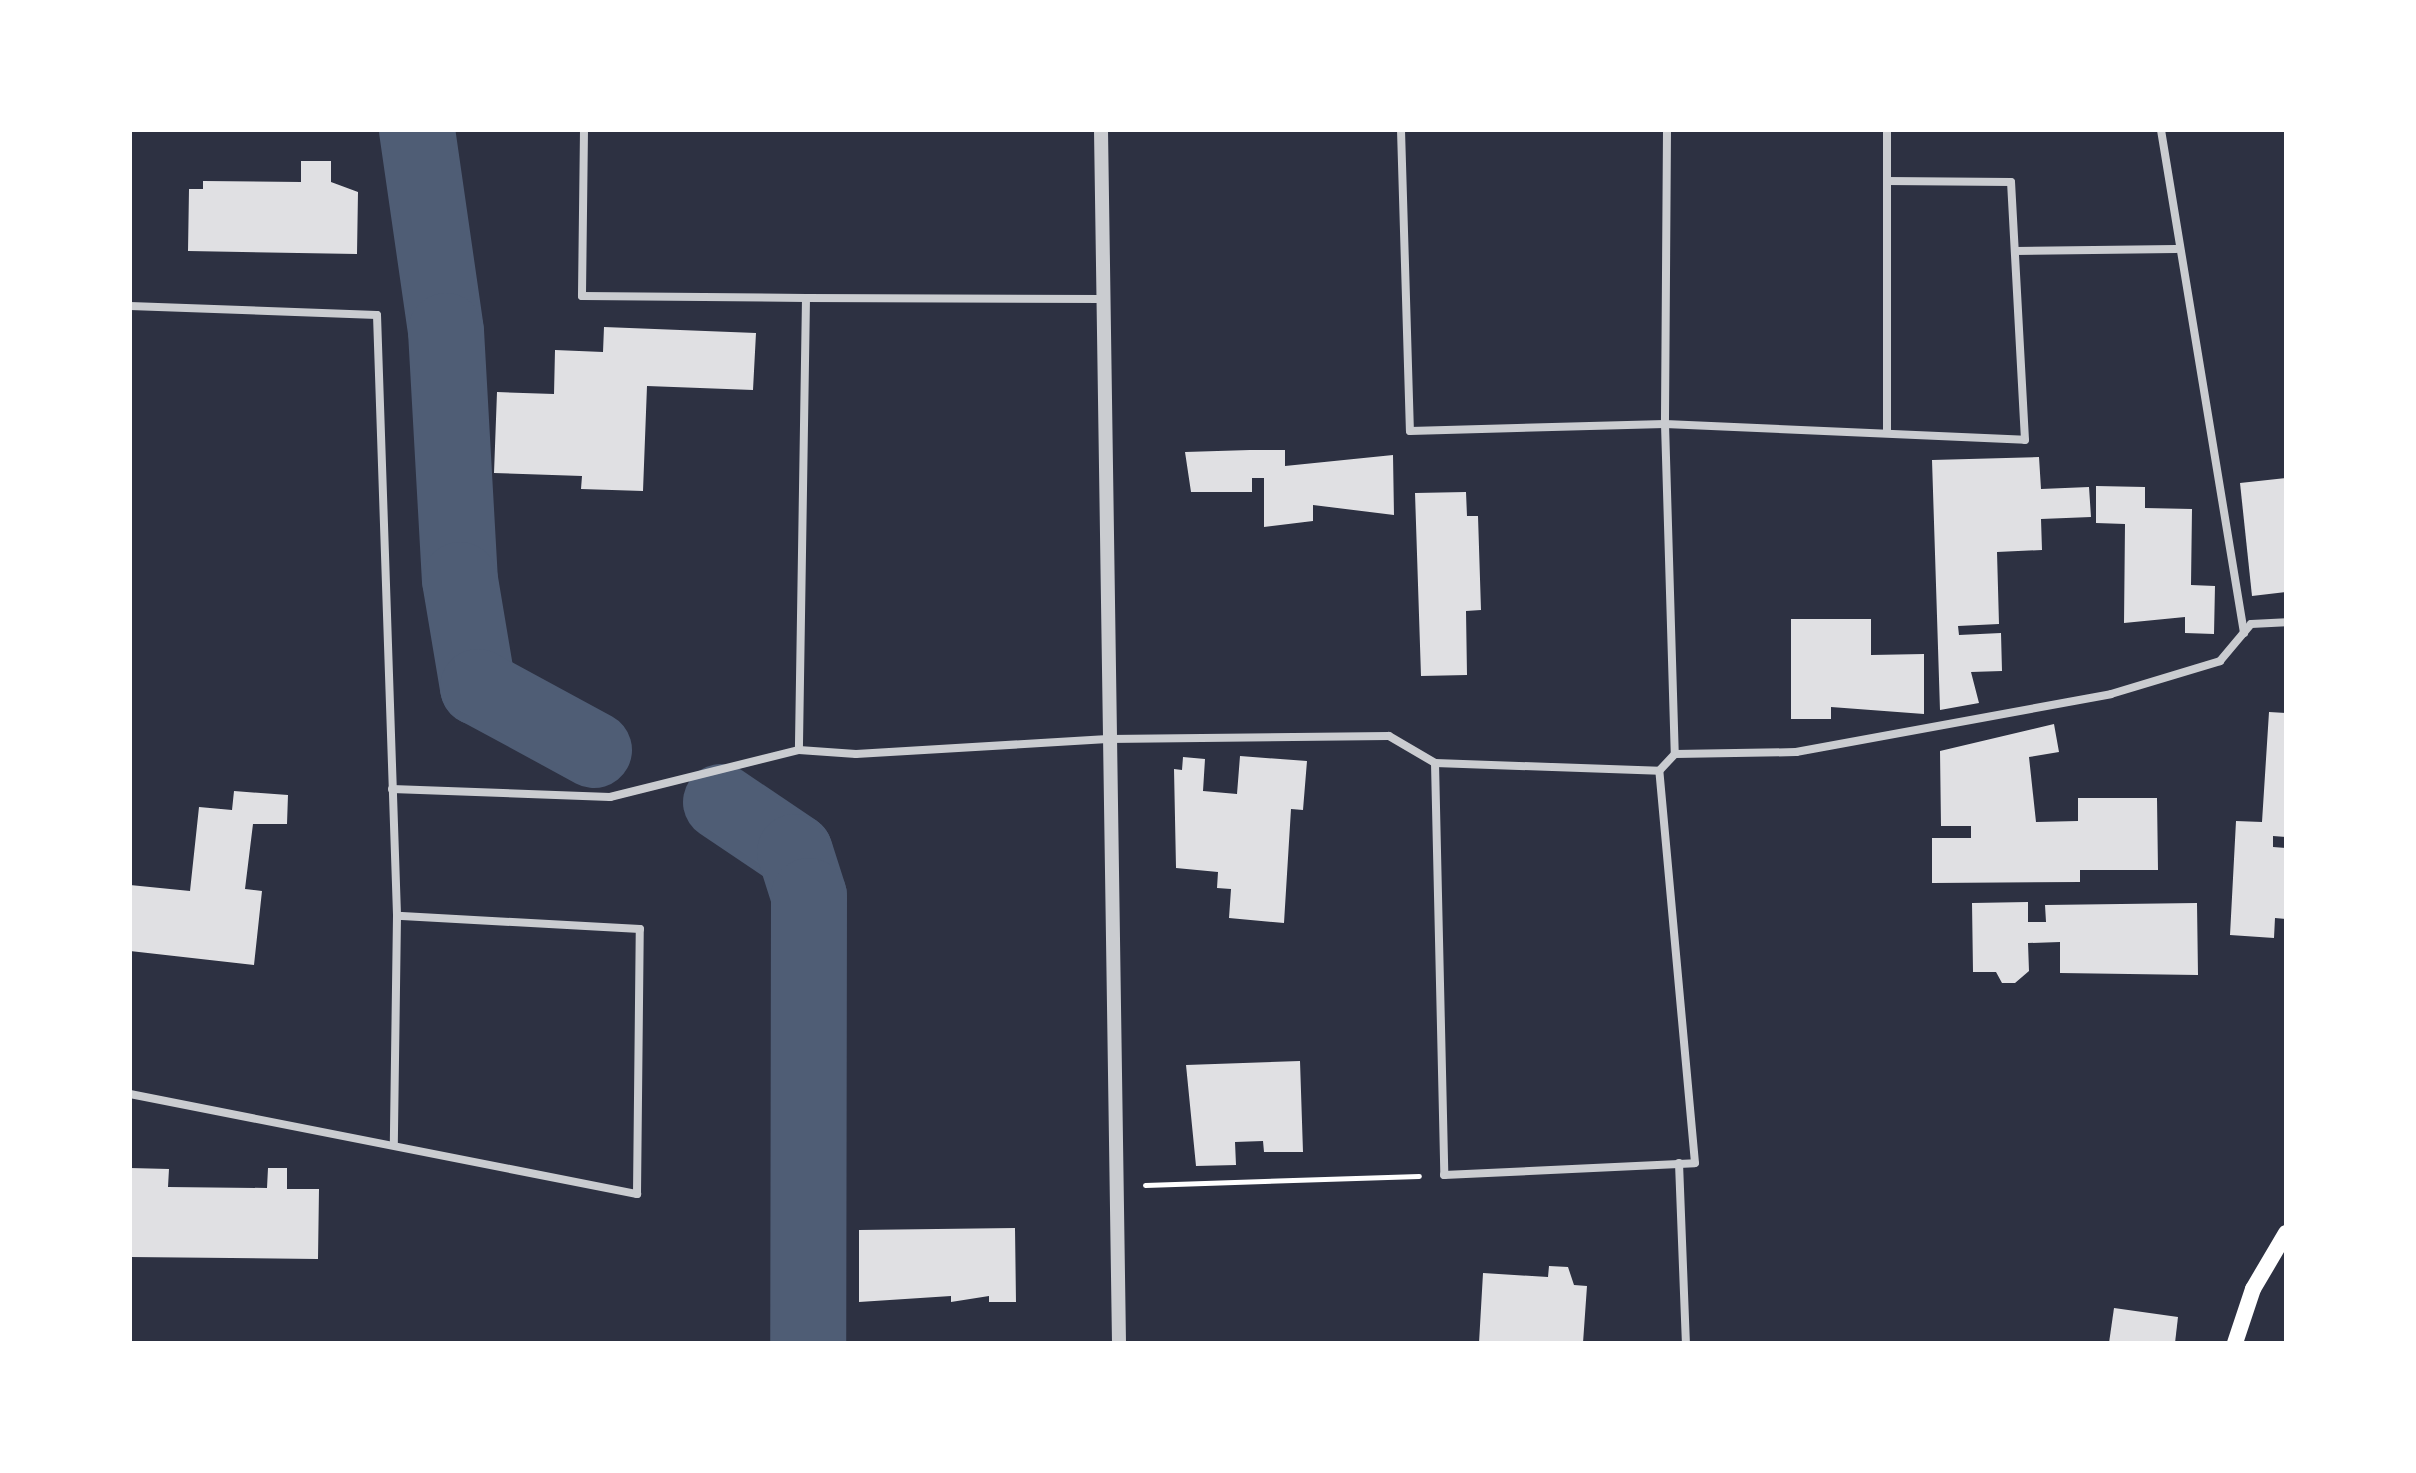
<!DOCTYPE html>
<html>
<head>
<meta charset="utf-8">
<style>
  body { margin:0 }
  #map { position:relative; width:2416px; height:1473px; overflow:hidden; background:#2d3142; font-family:"Nunito Sans",sans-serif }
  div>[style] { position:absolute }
  .river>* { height:76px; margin:-38px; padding:0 38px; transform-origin:38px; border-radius:38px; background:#4f5d75 }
  .building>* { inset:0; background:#e0e0e3 }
  .path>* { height:5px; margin:-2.5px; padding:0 2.5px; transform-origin:2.5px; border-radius:2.5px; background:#fff }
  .minor>* { height:8px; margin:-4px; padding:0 4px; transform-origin:4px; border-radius:4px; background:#caccd0 }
  .tertiary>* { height:14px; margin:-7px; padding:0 7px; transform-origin:7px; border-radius:7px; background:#caccd0 }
  .secondary>* { height:16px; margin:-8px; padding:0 8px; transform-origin:8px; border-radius:8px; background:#fff }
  span { translate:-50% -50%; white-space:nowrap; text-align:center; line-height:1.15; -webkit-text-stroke:6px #fff; paint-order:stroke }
  .frame { position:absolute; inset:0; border:132px solid #fff; pointer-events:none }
</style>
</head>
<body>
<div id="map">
  <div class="river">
    <i style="left:417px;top:130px;width:203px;rotate:81.8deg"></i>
    <i style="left:446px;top:331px;width:249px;rotate:86.8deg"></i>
    <i style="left:460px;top:580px;width:109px;rotate:80.5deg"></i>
    <i style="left:478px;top:687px;width:132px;rotate:28.5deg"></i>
    <i style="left:721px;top:802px;width:89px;rotate:34deg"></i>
    <i style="left:795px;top:852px;width:46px;rotate:72.3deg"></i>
    <i style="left:809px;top:896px;width:447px;rotate:90.1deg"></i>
  </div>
  <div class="building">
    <i style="clip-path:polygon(301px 161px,331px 161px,331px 182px,358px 192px,357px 254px,188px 251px,189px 189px,203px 189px,203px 181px,301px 182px)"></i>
    <i style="clip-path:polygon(604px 327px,756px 333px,753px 390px,647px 386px,643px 491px,581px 489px,582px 476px,494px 473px,497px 392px,554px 394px,555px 350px,603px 352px)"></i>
    <i style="clip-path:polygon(1250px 450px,1285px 450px,1285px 466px,1393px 455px,1394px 515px,1313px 505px,1313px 521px,1264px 527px,1264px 478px,1252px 478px,1252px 492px,1191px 492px,1185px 452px)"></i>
    <i style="clip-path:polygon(2039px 457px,2041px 489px,2089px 487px,2091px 517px,2041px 519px,2042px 550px,1997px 552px,1999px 624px,1958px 626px,1959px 635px,2001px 633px,2002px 671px,1971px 672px,1979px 703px,1940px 710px,1932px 460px)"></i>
    <i style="clip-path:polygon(2286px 478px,2286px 592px,2252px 596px,2240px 483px)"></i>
    <i style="clip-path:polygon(2096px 486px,2145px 487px,2145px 508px,2192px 509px,2191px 585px,2215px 586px,2214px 634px,2185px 633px,2185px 617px,2124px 623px,2125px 524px,2096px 523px)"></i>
    <i style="clip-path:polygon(1466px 492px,1467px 516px,1478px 516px,1481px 610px,1466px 611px,1467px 675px,1421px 676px,1415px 493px)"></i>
    <i style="clip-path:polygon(1791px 619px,1871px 619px,1871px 655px,1924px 654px,1924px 714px,1831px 707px,1831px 719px,1791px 719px)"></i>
    <i style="clip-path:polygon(2269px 712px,2286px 713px,2286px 837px,2273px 836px,2273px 847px,2286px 848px,2286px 919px,2275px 918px,2274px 938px,2230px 935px,2236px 821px,2262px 822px)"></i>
    <i style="clip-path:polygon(2054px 724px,2059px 752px,2029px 757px,2036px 822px,2078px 821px,2078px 798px,2157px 798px,2158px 870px,2080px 870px,2080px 882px,1932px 883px,1932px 838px,1971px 838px,1971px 826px,1941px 826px,1940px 751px)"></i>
    <i style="clip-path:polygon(1240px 756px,1307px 761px,1303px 810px,1291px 809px,1284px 923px,1229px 918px,1231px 889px,1217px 888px,1218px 872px,1176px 868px,1174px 769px,1182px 770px,1183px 757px,1205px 759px,1203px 791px,1237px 794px)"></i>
    <i style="clip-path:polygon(234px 791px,288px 795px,287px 824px,253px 824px,245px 889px,262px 891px,254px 965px,130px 951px,130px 885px,190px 891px,199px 807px,232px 810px)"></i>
    <i style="clip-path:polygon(2028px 902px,2028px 922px,2046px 922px,2045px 905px,2197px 903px,2198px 975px,2060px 973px,2060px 942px,2028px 943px,2029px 971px,2015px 983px,2002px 983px,1996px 972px,1973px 972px,1972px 903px)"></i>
    <i style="clip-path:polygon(1300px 1061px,1303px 1152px,1264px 1152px,1263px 1141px,1235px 1142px,1236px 1165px,1196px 1166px,1186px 1065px)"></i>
    <i style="clip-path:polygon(130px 1168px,169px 1169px,168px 1187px,267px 1188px,268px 1168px,287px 1168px,287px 1189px,319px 1189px,318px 1259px,130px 1257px)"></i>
    <i style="clip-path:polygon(1015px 1228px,1016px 1302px,989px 1302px,989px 1296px,951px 1302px,951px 1296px,859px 1302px,859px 1230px)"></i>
    <i style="clip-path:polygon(1549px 1266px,1568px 1267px,1574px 1285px,1587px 1286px,1583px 1343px,1479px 1343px,1483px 1273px,1548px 1277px)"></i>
    <i style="clip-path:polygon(2114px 1308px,2178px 1317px,2175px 1343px,2109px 1343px)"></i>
  </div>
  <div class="path">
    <i style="left:1145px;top:1185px;width:274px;rotate:-1.9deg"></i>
  </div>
  <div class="minor">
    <i style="left:584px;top:130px;width:166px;rotate:90.7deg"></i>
    <i style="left:582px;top:296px;width:224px;rotate:0.5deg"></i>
    <i style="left:806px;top:298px;width:452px;rotate:90.9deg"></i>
    <i style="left:1401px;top:130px;width:301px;rotate:88.3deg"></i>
    <i style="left:1410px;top:431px;width:255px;rotate:-1.6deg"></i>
    <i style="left:1665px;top:424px;width:360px;rotate:2.5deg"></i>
    <i style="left:2025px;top:440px;width:258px;rotate:-93.1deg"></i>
    <i style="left:2011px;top:182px;width:124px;rotate:-179.5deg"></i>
    <i style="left:1667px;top:130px;width:294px;rotate:90.4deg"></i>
    <i style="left:1665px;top:424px;width:330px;rotate:88.3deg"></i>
    <i style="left:2161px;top:130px;width:510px;rotate:80.63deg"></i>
    <i style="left:2015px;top:251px;width:161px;rotate:-0.7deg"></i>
    <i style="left:806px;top:298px;width:297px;rotate:0.2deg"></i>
    <i style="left:130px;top:306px;width:247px;rotate:2.1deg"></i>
    <i style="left:377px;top:315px;width:601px;rotate:88.09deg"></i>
    <i style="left:397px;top:916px;width:227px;rotate:90.8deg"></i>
    <i style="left:1887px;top:431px;width:301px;rotate:-90deg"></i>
    <i style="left:1435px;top:763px;width:412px;rotate:88.7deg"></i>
    <i style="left:1444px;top:1175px;width:251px;rotate:-2.7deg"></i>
    <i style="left:1695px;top:1163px;width:394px;rotate:-95.2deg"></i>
    <i style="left:392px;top:789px;width:218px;rotate:2.1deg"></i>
    <i style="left:610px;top:797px;width:195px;rotate:-14deg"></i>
    <i style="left:799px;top:750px;width:57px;rotate:4deg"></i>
    <i style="left:856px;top:754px;width:252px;rotate:-3.4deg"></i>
    <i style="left:1108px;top:739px;width:281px;rotate:-0.6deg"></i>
    <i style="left:1389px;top:736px;width:53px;rotate:30.4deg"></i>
    <i style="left:1435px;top:763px;width:224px;rotate:2deg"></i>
    <i style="left:1659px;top:771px;width:23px;rotate:-47deg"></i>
    <i style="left:1675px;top:754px;width:121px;rotate:-0.9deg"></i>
    <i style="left:1796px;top:752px;width:320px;rotate:-10.4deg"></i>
    <i style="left:2111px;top:694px;width:114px;rotate:-16.8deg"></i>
    <i style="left:2220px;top:661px;width:48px;rotate:-50deg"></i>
    <i style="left:2251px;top:624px;width:35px;rotate:-3deg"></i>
    <i style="left:130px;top:1094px;width:517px;rotate:11.16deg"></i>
    <i style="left:637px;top:1194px;width:265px;rotate:-89.4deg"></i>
    <i style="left:640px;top:929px;width:243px;rotate:-176.9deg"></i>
    <i style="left:1679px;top:1163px;width:180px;rotate:87.8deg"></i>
  </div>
  <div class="tertiary">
    <i style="left:1101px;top:130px;width:1213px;rotate:89.15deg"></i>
  </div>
  <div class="secondary">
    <i style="left:2235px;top:1343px;width:57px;rotate:-71.6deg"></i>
    <i style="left:2253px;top:1289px;width:65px;rotate:-59.5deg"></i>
  </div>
  <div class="frame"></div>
</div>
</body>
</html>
